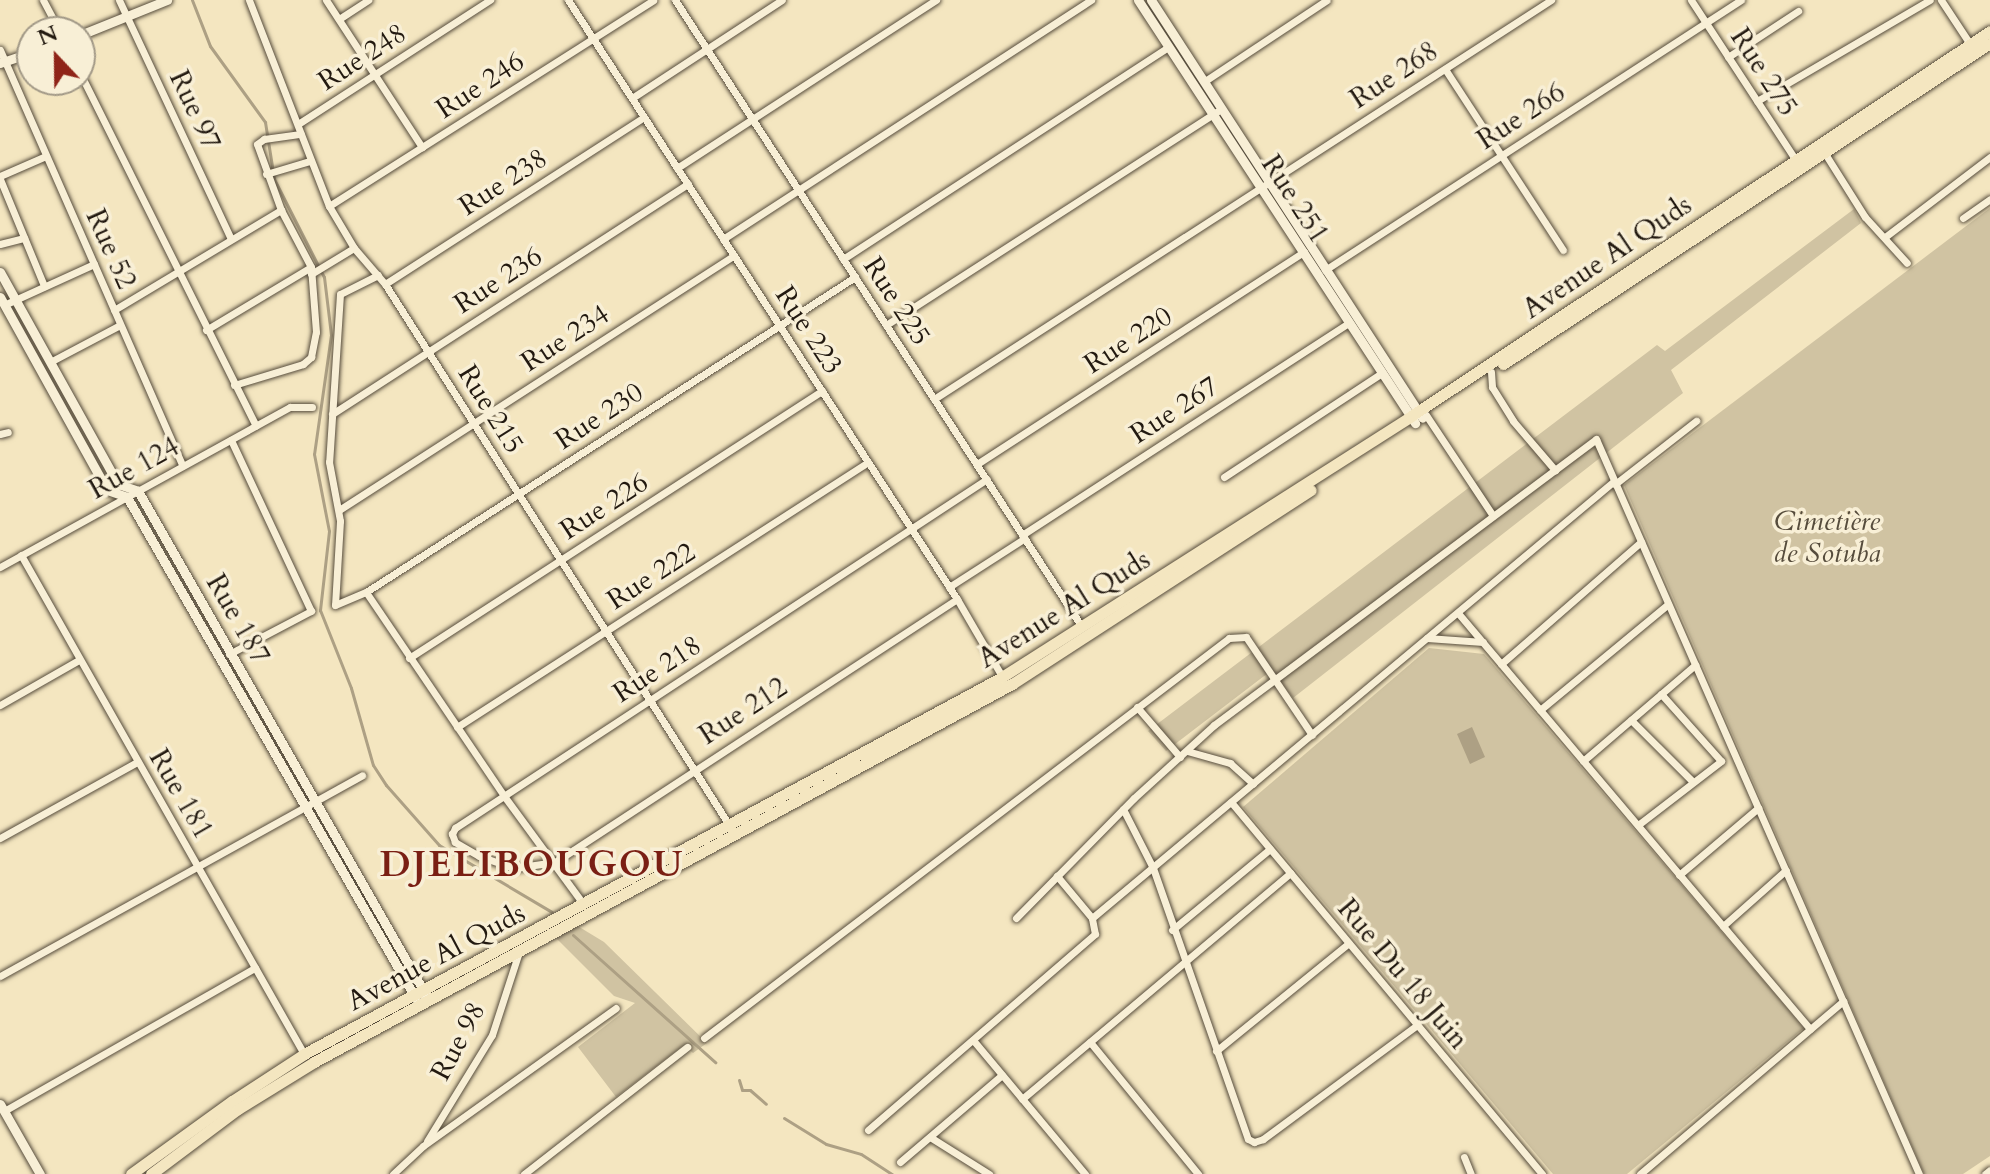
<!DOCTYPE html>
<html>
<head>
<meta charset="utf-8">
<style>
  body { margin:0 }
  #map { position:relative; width:1990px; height:1174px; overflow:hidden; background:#f4e6c0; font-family:Cardo,serif }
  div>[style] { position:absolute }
  .green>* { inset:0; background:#d0c3a2 }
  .water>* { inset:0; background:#ada084 }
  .stream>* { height:3px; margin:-1.5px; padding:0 1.5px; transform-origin:1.5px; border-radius:1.5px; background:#ada084 }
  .roads { filter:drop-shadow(0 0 2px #564c3c) drop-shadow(0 0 2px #564c3c) }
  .street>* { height:7px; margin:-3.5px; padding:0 3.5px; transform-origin:3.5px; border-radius:3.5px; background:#f8efd6 }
  .secondary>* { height:9px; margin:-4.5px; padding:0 4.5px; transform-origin:4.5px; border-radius:4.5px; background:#f8efd6 }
  .primary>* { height:11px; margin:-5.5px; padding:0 5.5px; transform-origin:5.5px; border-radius:5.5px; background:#f4e6c0 }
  span { translate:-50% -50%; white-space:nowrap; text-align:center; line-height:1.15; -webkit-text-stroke:7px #f8efd6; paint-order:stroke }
  .street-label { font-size:28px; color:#221910 }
  .park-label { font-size:28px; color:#564c3c; font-style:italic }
  .district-label { font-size:36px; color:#7a1f14; font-weight:700; letter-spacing:2px }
  .north { position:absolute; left:16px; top:16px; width:80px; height:80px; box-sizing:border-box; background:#f8efd6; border:2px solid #a29987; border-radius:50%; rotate:338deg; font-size:22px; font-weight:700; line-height:32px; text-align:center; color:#221910 }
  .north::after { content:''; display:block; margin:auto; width:28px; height:36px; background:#8f2418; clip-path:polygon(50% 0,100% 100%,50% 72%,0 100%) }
</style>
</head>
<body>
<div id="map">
  <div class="green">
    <i style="clip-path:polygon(1990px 208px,1990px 1156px,1963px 1174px,1924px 1174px,1624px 485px)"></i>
    <i style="clip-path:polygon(1854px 209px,1861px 223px,1671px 370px,1683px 393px,1293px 698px,1272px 670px,1166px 751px,1148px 731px,1657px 345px,1665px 351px)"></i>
    <i style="clip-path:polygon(1429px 648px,1484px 654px,1804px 1028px,1627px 1174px,1553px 1174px,1243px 807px)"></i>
    <i style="clip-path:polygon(576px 925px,604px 942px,707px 1043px,693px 1053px,684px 1045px,616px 1097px,578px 1047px,635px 1003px,614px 996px,554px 936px)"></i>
  </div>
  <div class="water">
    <i style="clip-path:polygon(1472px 727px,1485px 757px,1470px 764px,1457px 734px)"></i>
  </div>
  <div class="stream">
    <i style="left:192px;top:0;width:49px;rotate:68.6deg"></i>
    <i style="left:210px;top:46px;width:94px;rotate:54.1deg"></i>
    <i style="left:265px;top:122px;width:58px;rotate:81deg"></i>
    <i style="left:274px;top:179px;width:110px;rotate:63deg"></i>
    <i style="left:324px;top:277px;width:58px;rotate:83.1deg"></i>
    <i style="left:331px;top:335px;width:120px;rotate:98.1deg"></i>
    <i style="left:314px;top:454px;width:78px;rotate:79deg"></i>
    <i style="left:329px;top:531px;width:80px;rotate:96.5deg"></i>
    <i style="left:320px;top:610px;width:84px;rotate:68.3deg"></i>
    <i style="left:351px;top:688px;width:80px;rotate:74.1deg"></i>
    <i style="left:373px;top:765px;width:24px;rotate:57deg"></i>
    <i style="left:386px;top:785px;width:80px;rotate:48.5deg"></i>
    <i style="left:439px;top:845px;width:131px;rotate:30.7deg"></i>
    <i style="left:573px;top:935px;width:191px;rotate:41.8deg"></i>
    <i style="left:739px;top:1080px;width:10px;rotate:73deg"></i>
    <i style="left:742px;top:1090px;width:8px"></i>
    <i style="left:750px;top:1090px;width:21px;rotate:41deg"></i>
    <i style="left:784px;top:1118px;width:49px;rotate:31.8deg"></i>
    <i style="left:826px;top:1144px;width:36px;rotate:16deg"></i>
    <i style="left:861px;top:1154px;width:37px;rotate:33deg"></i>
  </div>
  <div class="roads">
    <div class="street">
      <i style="left:43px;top:0;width:36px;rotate:62deg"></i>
      <i style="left:119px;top:0;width:264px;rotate:64.9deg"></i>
      <i style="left:249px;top:0;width:221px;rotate:68.8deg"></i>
      <i style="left:329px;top:206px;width:49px;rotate:59.2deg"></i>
      <i style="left:354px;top:248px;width:48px;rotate:49.3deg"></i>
      <i style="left:385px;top:284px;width:645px;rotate:57.54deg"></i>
      <i style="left:326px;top:0;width:176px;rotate:56.9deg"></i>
      <i style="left:568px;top:0;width:714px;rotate:57deg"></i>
      <i style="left:957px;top:599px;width:91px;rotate:59.8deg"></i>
      <i style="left:675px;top:0;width:748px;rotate:57.01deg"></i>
      <i style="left:1691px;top:0;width:194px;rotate:56.8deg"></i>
      <i style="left:1941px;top:0;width:53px;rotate:56.6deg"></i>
      <i style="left:339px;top:19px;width:35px;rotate:-33deg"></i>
      <i style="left:0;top:50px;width:454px;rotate:66.3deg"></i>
      <i style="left:1728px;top:57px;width:84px;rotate:-33.3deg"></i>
      <i style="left:1445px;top:69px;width:216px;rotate:56.9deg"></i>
      <i style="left:80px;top:73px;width:394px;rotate:63.5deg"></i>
      <i style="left:1205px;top:81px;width:146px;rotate:-33.6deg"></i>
      <i style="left:632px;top:98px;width:179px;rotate:-33.2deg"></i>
      <i style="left:1757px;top:101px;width:200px;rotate:-30.3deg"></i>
      <i style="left:298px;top:124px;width:229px;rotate:-32.9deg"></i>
      <i style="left:1824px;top:152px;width:77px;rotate:57.8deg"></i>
      <i style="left:1865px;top:217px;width:62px;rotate:47.6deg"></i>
      <i style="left:677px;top:168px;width:309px;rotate:-33deg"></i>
      <i style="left:266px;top:174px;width:46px;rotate:-16.5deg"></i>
      <i style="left:0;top:176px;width:50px;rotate:-23.5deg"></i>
      <i style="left:0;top:179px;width:116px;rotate:67.6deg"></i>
      <i style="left:329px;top:206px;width:384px;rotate:-32.4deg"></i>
      <i style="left:1963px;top:218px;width:33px;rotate:-35deg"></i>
      <i style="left:1885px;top:237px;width:132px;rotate:-37.3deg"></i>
      <i style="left:723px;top:239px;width:439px;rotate:-33deg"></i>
      <i style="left:0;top:244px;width:25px;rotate:-14deg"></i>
      <i style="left:843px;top:259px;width:388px;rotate:-33.1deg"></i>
      <i style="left:1325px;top:270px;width:496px;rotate:-33deg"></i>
      <i style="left:311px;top:274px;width:50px;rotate:-31.2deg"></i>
      <i style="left:378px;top:275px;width:42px;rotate:153.4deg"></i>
      <i style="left:340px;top:294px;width:168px;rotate:93.7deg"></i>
      <i style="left:329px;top:462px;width:60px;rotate:79.4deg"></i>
      <i style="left:340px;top:521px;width:84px;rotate:93.4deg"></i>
      <i style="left:335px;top:605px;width:34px;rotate:-23deg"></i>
      <i style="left:366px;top:592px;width:582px;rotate:-32.79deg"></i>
      <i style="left:385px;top:284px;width:308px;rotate:-32.8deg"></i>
      <i style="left:4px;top:305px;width:99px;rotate:-24.5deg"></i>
      <i style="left:114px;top:310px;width:195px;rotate:-30.9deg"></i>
      <i style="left:886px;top:325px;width:394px;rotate:-32.8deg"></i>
      <i style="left:206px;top:330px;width:122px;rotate:-31deg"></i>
      <i style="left:50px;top:362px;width:79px;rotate:-27.9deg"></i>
      <i style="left:1491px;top:372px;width:15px;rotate:86deg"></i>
      <i style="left:1492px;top:387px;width:40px;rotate:58deg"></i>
      <i style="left:1513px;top:421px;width:65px;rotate:49.4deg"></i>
      <i style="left:234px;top:385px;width:72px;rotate:-16.9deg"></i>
      <i style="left:303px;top:364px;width:11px;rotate:-41deg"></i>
      <i style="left:311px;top:357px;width:25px;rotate:-79deg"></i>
      <i style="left:316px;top:332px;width:65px;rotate:-94.4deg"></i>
      <i style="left:311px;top:267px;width:64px;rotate:-117.8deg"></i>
      <i style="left:281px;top:210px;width:70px;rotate:-110deg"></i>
      <i style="left:257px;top:144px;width:9px;rotate:-36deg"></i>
      <i style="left:264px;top:139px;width:37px;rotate:-8deg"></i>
      <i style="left:934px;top:399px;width:735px;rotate:-32.89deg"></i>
      <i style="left:332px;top:414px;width:424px;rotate:-32.9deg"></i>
      <i style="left:1426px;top:415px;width:121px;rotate:56.4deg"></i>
      <i style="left:0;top:434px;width:8px;rotate:-14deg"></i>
      <i style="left:977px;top:464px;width:390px;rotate:-33deg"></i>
      <i style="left:1224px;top:477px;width:189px;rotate:-33.4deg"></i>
      <i style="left:1615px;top:484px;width:103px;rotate:-37.9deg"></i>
      <i style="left:339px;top:510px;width:470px;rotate:-32.8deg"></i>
      <i style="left:1022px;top:535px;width:390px;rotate:-33deg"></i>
      <i style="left:21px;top:555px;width:574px;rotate:60.44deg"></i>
      <i style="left:0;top:567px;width:331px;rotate:-28.9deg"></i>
      <i style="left:290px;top:407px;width:22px"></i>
      <i style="left:949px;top:587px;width:90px;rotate:-32.8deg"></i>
      <i style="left:366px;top:592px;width:246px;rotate:55.9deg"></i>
      <i style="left:504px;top:796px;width:135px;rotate:53.7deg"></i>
      <i style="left:957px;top:599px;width:480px;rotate:146.8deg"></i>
      <i style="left:555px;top:862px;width:41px;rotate:171.7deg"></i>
      <i style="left:514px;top:868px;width:37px;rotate:-161deg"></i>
      <i style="left:479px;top:856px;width:28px;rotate:-150deg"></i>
      <i style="left:455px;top:842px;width:9px;rotate:-111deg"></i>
      <i style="left:452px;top:834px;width:7px;rotate:-63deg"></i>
      <i style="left:455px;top:828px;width:636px;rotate:-33.27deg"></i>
      <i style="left:1458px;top:613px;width:545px;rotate:49.76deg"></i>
      <i style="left:1427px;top:638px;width:56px;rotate:4.1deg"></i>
      <i style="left:229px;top:654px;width:93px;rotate:-27.7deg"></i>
      <i style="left:311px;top:611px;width:189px;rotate:-115.1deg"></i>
      <i style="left:409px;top:658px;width:492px;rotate:-32.9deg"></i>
      <i style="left:1501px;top:664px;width:186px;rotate:-41.1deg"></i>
      <i style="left:0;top:705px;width:91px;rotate:-29.7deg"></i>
      <i style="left:1137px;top:707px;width:66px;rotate:49.3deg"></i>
      <i style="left:1540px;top:710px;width:166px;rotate:-39.6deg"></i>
      <i style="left:1631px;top:720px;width:86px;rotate:45deg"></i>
      <i style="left:457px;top:727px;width:489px;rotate:-32.8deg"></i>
      <i style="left:1187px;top:751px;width:45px;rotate:15.6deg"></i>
      <i style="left:1230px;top:763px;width:31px;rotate:42deg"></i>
      <i style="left:1583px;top:761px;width:148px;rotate:-40.6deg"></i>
      <i style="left:1231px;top:802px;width:485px;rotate:50.1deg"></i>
      <i style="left:1123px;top:809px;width:66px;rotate:63deg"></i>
      <i style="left:1153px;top:868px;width:287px;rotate:70.7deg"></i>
      <i style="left:1248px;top:1139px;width:7px;rotate:27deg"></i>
      <i style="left:1254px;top:1142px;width:9px;rotate:-18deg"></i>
      <i style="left:1263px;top:1139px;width:192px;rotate:-36.5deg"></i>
      <i style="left:1638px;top:825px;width:105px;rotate:-37.6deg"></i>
      <i style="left:1721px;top:761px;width:90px;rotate:-131.8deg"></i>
      <i style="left:0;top:838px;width:157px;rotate:-29deg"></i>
      <i style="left:1679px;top:875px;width:104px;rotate:-40.3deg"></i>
      <i style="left:1016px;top:918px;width:168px;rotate:-45.5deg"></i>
      <i style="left:1134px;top:798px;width:108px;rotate:-42.4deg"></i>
      <i style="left:1214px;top:725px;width:477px;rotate:-36.8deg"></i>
      <i style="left:1596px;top:439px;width:803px;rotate:66.28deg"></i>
      <i style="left:1092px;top:918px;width:681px;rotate:-39.93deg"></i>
      <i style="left:1723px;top:926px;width:84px;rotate:-41.6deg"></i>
      <i style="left:1172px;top:930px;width:127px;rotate:-39.6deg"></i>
      <i style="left:0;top:976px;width:414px;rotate:-29deg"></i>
      <i style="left:704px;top:1038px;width:660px;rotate:-37.3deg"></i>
      <i style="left:1229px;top:638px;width:17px;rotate:-3deg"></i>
      <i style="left:1246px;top:637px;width:118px;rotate:56deg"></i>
      <i style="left:973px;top:1040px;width:175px;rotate:50.1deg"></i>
      <i style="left:1090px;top:1042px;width:171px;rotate:50.7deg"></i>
      <i style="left:1216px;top:1051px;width:171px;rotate:-39.1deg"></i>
      <i style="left:1022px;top:1099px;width:351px;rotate:-40.1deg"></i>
      <i style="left:4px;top:1111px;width:289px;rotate:-29.7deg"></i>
      <i style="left:868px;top:1130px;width:300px;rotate:-40.8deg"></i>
      <i style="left:1095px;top:934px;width:16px;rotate:-101deg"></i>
      <i style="left:1092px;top:918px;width:55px;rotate:-129.8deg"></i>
      <i style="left:930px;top:1137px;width:70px;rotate:32.1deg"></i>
      <i style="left:427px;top:1141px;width:124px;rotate:-58.5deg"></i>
      <i style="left:492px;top:1035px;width:87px;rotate:-72deg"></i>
      <i style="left:1464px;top:1157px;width:18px;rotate:68deg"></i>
      <i style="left:900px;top:1162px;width:134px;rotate:-40.5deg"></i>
      <i style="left:393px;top:1174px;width:41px;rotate:-43deg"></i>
      <i style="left:423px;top:1146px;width:237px;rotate:-35.6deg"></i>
      <i style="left:524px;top:1174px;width:207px;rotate:-37.9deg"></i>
      <i style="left:1640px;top:1174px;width:267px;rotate:-40.4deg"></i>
      <i style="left:1985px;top:1174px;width:6px;rotate:-39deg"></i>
    </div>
    <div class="secondary">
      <i style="left:1138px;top:0;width:506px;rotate:56.78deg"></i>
      <i style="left:1151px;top:0;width:498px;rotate:57deg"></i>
      <i style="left:80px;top:35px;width:94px;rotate:-21.9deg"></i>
      <i style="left:0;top:63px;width:34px;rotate:-19deg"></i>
      <i style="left:0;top:272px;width:243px;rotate:60.9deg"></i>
      <i style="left:118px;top:484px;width:21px;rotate:19deg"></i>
      <i style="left:138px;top:491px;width:580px;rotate:60.26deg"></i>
      <i style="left:0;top:297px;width:221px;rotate:61deg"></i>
      <i style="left:107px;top:490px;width:21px;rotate:19deg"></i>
      <i style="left:127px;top:497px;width:579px;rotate:60.07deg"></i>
      <i style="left:0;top:1104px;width:81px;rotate:60.3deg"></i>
    </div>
    <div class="primary">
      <i style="left:1503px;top:364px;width:583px;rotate:-33.39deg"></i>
      <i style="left:131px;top:1174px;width:125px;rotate:-35.9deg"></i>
      <i style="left:232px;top:1101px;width:86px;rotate:-33.1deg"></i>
      <i style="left:304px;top:1054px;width:793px;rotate:-28.37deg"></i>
      <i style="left:1002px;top:677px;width:485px;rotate:-32.5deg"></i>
      <i style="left:1411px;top:416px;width:695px;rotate:-33.62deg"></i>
      <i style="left:151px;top:1174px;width:109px;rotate:-36.8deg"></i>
      <i style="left:238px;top:1109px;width:89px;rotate:-31.7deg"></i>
      <i style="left:314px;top:1062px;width:794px;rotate:-28.44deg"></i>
      <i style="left:1012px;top:684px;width:356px;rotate:-33deg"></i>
    </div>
  </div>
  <div class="street-label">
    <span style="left:362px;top:57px;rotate:-33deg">Rue 248</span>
    <span style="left:1764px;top:72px;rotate:57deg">Rue 275</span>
    <span style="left:1394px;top:75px;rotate:-33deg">Rue 268</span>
    <span style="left:480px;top:85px;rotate:-33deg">Rue 246</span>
    <span style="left:195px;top:110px;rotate:65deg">Rue 97</span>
    <span style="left:1521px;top:116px;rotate:-33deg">Rue 266</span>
    <span style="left:503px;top:182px;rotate:-33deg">Rue 238</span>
    <span style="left:1295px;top:199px;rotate:57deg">Rue 251</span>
    <span style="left:111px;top:249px;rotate:66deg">Rue 52</span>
    <span style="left:1607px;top:257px;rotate:-34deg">Avenue Al Quds</span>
    <span style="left:498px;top:280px;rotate:-33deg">Rue 236</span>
    <span style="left:897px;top:301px;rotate:57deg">Rue 225</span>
    <span style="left:809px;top:330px;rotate:57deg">Rue 223</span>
    <span style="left:565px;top:338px;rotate:-33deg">Rue 234</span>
    <span style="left:1128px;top:340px;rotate:-33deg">Rue 220</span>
    <span style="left:491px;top:409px;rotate:58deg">Rue 215</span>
    <span style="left:1174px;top:410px;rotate:-33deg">Rue 267</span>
    <span style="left:599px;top:416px;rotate:-33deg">Rue 230</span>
    <span style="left:134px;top:468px;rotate:-29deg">Rue 124</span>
    <span style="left:604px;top:506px;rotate:-33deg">Rue 226</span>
    <span style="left:651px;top:576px;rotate:-33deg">Rue 222</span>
    <span style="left:1064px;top:609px;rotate:-32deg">Avenue Al Quds</span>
    <span style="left:238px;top:619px;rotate:60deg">Rue 187</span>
    <span style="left:657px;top:669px;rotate:-33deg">Rue 218</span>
    <span style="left:743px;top:711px;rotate:-33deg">Rue 212</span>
    <span style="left:181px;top:794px;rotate:60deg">Rue 181</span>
    <span style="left:436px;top:957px;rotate:-28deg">Avenue Al Quds</span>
    <span style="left:1403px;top:974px;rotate:50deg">Rue Du 18 Juin</span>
    <span style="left:458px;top:1041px;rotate:-62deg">Rue 98</span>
  </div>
  <div class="park-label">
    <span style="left:1827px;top:537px">Cimetière<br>de Sotuba</span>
  </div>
  <div class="district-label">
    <span style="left:532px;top:865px">DJELIBOUGOU</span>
  </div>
  <div class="north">N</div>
</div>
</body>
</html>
